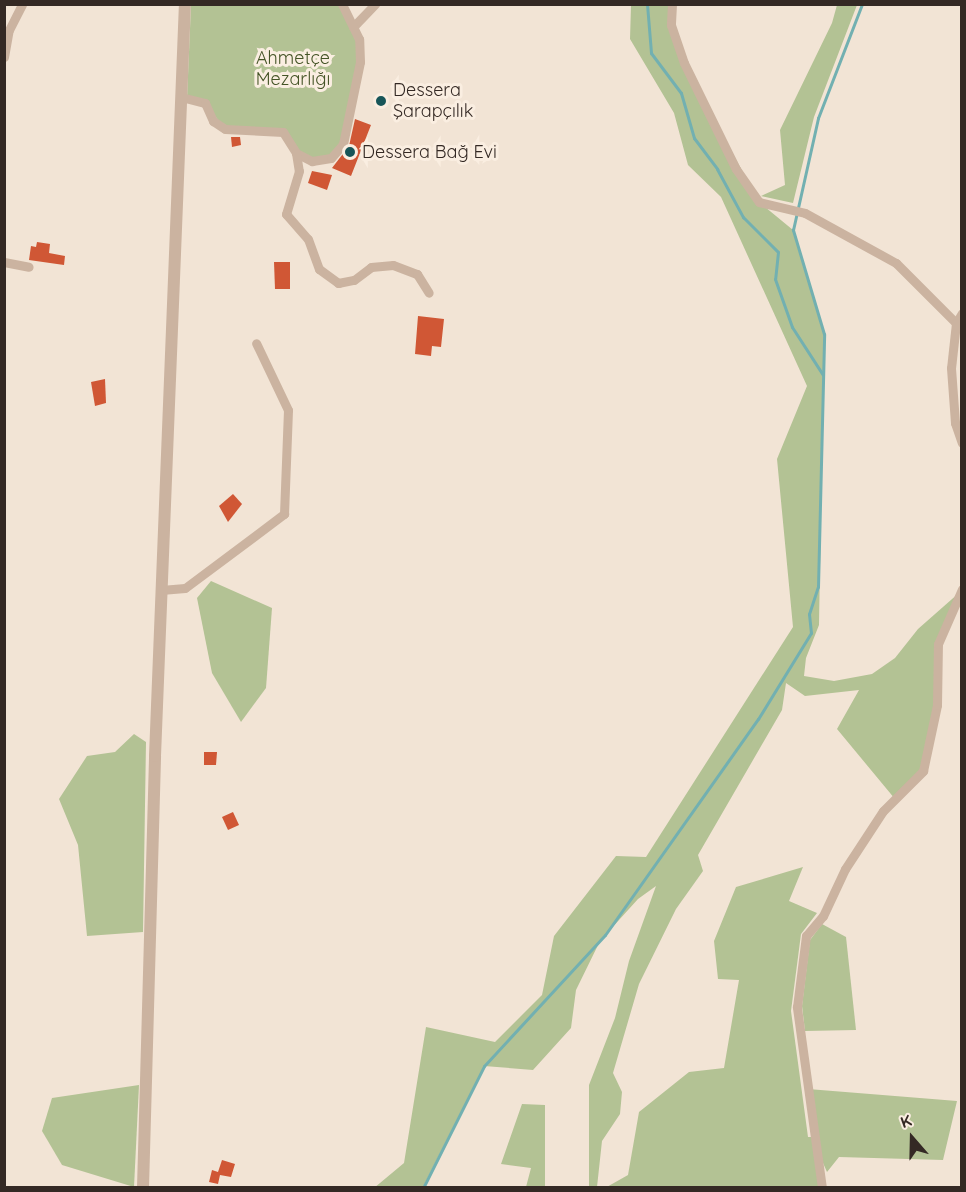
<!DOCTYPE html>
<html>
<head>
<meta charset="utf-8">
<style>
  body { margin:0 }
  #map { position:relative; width:966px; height:1192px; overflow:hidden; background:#f2e4d5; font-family:Quicksand,sans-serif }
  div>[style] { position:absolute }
  .green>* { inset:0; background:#b3c294 }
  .stream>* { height:3px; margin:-1.5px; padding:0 1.5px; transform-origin:1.5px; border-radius:1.5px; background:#72b0b1 }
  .building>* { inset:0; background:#d05735 }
  .minor>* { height:9px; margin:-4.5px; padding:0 4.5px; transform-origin:4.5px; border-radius:4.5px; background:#cbb3a0 }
  .tertiary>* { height:12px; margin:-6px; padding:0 6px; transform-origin:6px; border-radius:6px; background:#cbb3a0 }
  .dots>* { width:16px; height:16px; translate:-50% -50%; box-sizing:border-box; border:3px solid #faeee1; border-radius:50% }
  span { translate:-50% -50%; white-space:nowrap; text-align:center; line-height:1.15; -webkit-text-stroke:6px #faeee1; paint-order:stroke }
  .park-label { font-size:18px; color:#445426 }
  .poi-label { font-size:18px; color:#342924 }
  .left { translate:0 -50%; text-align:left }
  .frame { position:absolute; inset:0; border:6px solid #342924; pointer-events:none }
  .north { position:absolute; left:882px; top:1108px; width:60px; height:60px; -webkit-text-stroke:4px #faeee1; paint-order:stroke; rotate:340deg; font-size:16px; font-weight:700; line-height:24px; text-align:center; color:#342924 }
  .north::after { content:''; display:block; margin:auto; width:21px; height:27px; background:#342924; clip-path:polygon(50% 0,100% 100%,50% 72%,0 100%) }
</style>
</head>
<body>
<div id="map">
  <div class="green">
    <i style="clip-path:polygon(191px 5px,342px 5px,359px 39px,360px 62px,343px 144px,331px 158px,312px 161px,296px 153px,282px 132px,225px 129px,205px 103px,187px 99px)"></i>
    <i style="clip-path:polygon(631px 5px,669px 5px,684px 63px,759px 202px,793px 230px,824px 334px,819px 625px,806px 658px,804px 676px,834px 681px,872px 674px,895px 658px,918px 629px,960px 592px,938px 644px,937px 705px,923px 771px,895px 799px,837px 729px,859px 690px,805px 696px,786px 683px,782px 710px,698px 855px,703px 871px,676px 909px,639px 984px,613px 1073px,622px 1092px,620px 1114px,602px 1141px,597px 1187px,586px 1187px,589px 1186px,589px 1085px,615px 1018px,629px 961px,656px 886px,638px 899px,600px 941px,576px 990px,571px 1028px,533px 1070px,484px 1066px,423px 1187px,374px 1188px,404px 1163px,426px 1027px,495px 1042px,542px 995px,554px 936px,616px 856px,646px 857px,793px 627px,777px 459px,807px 386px,721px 197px,688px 165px,674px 113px,630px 39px)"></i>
    <i style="clip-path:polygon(837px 5px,857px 5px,814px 117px,793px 203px,761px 196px,785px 185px,780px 130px,832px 23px)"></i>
    <i style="clip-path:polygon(211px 581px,272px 608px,266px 688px,241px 722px,212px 673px,197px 598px)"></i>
    <i style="clip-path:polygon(134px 734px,146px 742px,143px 932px,87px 936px,78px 845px,59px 799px,87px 756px,115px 752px)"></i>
    <i style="clip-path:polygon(803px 867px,789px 901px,817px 913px,801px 934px,791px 1011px,808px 1137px,812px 1137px,808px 1089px,957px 1101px,943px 1160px,839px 1157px,827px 1172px,815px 1145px,822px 1187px,605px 1188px,628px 1175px,639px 1112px,689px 1072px,724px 1068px,739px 980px,718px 979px,714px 941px,736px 887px)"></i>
    <i style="clip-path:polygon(822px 924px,846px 937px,856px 1030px,805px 1031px,802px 1006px,810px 940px)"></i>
    <i style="clip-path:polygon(139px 1085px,134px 1187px,62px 1165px,42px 1131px,52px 1098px)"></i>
    <i style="clip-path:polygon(522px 1104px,545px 1105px,545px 1187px,526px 1187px,531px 1168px,501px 1164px)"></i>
  </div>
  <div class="stream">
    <i style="left:647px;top:4px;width:49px;rotate:85.3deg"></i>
    <i style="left:651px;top:53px;width:50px;rotate:53.1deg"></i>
    <i style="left:681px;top:93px;width:47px;rotate:73.9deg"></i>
    <i style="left:694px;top:138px;width:39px;rotate:53deg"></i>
    <i style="left:717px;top:169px;width:55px;rotate:61.6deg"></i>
    <i style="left:743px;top:217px;width:49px;rotate:45deg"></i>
    <i style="left:778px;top:252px;width:27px;rotate:96deg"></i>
    <i style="left:775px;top:279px;width:51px;rotate:70.5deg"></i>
    <i style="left:792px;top:327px;width:57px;rotate:57.1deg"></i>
    <i style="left:423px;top:1188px;width:136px;rotate:-63.4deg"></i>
    <i style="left:484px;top:1066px;width:178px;rotate:-47.3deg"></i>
    <i style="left:605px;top:935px;width:265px;rotate:-54.7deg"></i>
    <i style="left:758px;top:719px;width:101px;rotate:-58.4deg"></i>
    <i style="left:811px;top:633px;width:19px;rotate:-96deg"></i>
    <i style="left:809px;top:614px;width:28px;rotate:-72deg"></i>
    <i style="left:818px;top:587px;width:253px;rotate:-88.6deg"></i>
    <i style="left:824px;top:334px;width:109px;rotate:-106.6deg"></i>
    <i style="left:793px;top:230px;width:115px;rotate:-77.4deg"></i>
    <i style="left:818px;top:118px;width:122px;rotate:-68.9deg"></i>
  </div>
  <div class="building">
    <i style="clip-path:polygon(355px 119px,371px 125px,351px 176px,332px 168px,349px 146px)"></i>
    <i style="clip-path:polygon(231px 137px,240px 137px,241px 145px,232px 147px)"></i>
    <i style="clip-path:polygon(312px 171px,332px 175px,327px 190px,308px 183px)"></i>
    <i style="clip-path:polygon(37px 242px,50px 244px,49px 253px,65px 256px,64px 265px,29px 260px,31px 246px,36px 247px)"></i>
    <i style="clip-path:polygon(274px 262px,290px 262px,290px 289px,275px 289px)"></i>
    <i style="clip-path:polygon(418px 316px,444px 319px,441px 347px,432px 346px,431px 356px,415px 354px)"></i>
    <i style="clip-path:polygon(105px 379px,106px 403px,95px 406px,91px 382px)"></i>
    <i style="clip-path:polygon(233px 494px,242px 504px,228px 522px,219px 506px)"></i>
    <i style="clip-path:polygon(204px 752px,217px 752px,216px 765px,204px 765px)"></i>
    <i style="clip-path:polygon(233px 812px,239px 825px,228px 830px,222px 817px)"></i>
    <i style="clip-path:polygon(222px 1160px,235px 1164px,231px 1177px,220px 1175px,218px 1184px,209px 1182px,212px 1170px,218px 1172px)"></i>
  </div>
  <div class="minor">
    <i style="left:672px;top:4px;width:21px;rotate:93deg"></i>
    <i style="left:671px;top:25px;width:40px;rotate:71.1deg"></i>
    <i style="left:684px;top:63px;width:118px;rotate:63.9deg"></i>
    <i style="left:736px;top:169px;width:40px;rotate:55.1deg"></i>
    <i style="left:759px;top:202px;width:47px;rotate:13.4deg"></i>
    <i style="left:805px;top:213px;width:104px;rotate:28.8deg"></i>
    <i style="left:896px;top:263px;width:85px;rotate:45deg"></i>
    <i style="left:353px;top:27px;width:32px;rotate:-46deg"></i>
    <i style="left:4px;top:57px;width:27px;rotate:-80deg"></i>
    <i style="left:9px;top:30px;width:29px;rotate:-63deg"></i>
    <i style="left:181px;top:97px;width:25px;rotate:14deg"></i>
    <i style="left:205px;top:103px;width:20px;rotate:66deg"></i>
    <i style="left:213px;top:121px;width:14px;rotate:34deg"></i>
    <i style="left:225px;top:129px;width:58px;rotate:3deg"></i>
    <i style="left:283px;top:132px;width:25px;rotate:58deg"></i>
    <i style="left:296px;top:153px;width:18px;rotate:27deg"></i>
    <i style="left:312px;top:161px;width:19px;rotate:-9deg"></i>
    <i style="left:331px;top:158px;width:18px;rotate:-49deg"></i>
    <i style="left:343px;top:144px;width:84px;rotate:-78.3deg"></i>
    <i style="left:360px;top:62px;width:23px;rotate:-92deg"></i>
    <i style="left:359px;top:39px;width:39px;rotate:-116deg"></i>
    <i style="left:296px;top:153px;width:18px;rotate:81deg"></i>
    <i style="left:299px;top:171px;width:45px;rotate:106.8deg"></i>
    <i style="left:286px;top:214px;width:33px;rotate:49deg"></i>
    <i style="left:308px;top:239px;width:32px;rotate:70deg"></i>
    <i style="left:319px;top:269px;width:24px;rotate:36deg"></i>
    <i style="left:338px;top:283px;width:16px;rotate:-11deg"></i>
    <i style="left:354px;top:280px;width:21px;rotate:-37deg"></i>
    <i style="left:371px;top:267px;width:22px;rotate:-5deg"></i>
    <i style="left:393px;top:265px;width:26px;rotate:21deg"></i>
    <i style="left:417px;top:274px;width:22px;rotate:58deg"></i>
    <i style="left:4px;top:262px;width:25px;rotate:11deg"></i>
    <i style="left:962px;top:313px;width:12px;rotate:121deg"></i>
    <i style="left:956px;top:323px;width:45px;rotate:96.3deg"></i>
    <i style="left:951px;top:368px;width:55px;rotate:85.8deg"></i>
    <i style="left:955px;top:423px;width:21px;rotate:71deg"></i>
    <i style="left:161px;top:590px;width:24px;rotate:-5deg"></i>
    <i style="left:185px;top:588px;width:124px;rotate:-36.8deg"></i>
    <i style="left:284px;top:514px;width:104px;rotate:-87.8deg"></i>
    <i style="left:288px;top:410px;width:74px;rotate:-115.5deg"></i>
    <i style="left:822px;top:1188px;width:183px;rotate:-97.9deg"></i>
    <i style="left:797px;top:1007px;width:72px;rotate:-82.8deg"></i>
    <i style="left:806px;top:936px;width:26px;rotate:-50deg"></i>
    <i style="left:823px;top:916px;width:52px;rotate:-64.9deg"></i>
    <i style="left:845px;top:869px;width:69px;rotate:-56.8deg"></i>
    <i style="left:883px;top:811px;width:57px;rotate:-45deg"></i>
    <i style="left:923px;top:771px;width:67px;rotate:-78deg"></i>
    <i style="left:937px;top:705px;width:61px;rotate:-89.1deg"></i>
    <i style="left:938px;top:644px;width:60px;rotate:-66.4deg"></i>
  </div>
  <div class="tertiary">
    <i style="left:143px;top:1188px;width:432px;rotate:-88.4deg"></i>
    <i style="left:155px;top:756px;width:753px;rotate:-87.72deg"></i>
  </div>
  <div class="dots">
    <i style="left:381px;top:101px;background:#175558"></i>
    <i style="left:350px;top:152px;background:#175558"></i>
  </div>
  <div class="park-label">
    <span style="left:293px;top:69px">Ahmetçe<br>Mezarlığı</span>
  </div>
  <div class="poi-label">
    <span class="left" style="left:393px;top:101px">Dessera<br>Şarapçılık</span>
    <span class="left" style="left:362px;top:152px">Dessera Bağ Evi</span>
  </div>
  <div class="frame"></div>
  <div class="north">K</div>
</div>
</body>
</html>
